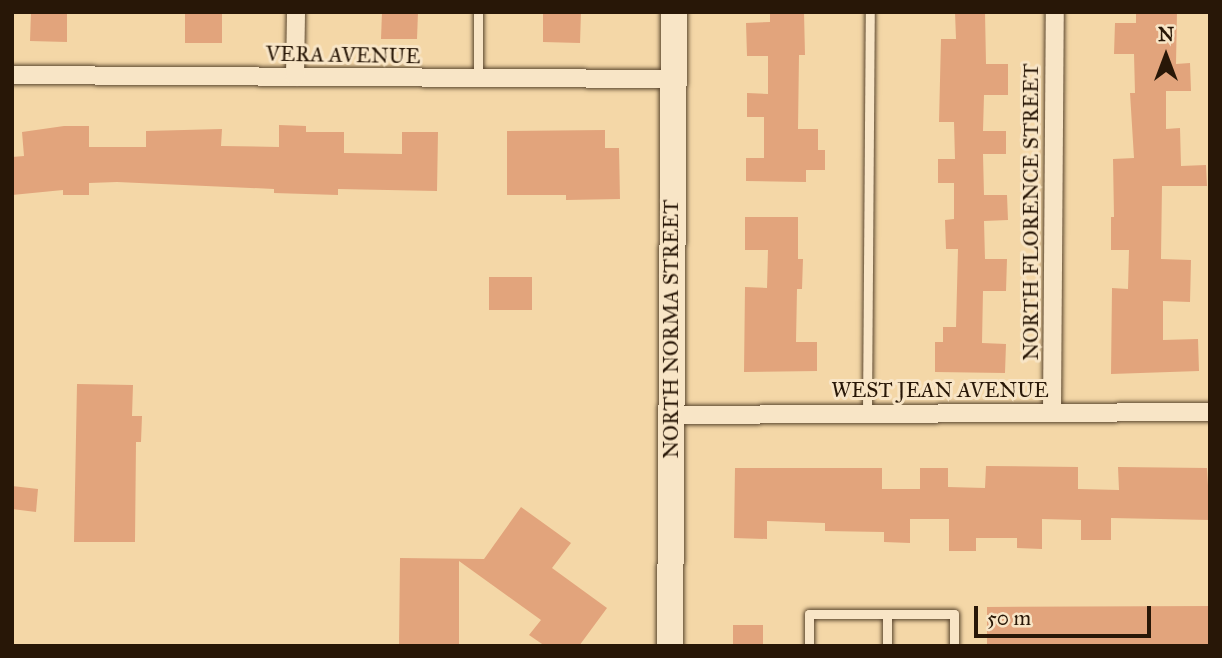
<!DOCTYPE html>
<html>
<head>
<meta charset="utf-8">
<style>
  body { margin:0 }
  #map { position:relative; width:1222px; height:658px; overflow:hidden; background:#f4d7a7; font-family:"IM FELL Great Primer",serif }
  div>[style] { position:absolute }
  .building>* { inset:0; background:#e2a47c }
  .roads { filter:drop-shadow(0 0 2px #5b472f) drop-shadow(0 0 2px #5b472f) }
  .service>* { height:9px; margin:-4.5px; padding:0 4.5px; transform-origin:4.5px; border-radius:4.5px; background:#f8e5c6 }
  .minor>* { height:18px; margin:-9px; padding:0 9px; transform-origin:9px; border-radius:9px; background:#f8e5c6 }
  .secondary>* { height:26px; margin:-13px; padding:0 13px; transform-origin:13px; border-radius:13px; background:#f8e5c6 }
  span { translate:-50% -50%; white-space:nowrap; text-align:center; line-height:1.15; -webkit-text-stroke:6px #f8e5c6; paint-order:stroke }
  .street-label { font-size:21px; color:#281707 }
  .frame { position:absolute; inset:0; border:14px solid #281707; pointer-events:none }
  .north { position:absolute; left:1131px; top:21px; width:70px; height:70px; -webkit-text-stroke:5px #f8e5c6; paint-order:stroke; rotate:0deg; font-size:19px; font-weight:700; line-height:28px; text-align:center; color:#281707 }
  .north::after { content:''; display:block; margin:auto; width:24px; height:32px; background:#281707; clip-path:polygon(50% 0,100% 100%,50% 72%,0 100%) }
  .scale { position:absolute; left:974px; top:606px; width:177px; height:32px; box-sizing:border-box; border:4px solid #281707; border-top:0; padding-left:9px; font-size:21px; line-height:24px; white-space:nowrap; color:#281707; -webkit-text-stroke:5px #f8e5c6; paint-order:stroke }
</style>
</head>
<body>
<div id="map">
  <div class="building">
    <i style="clip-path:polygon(31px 12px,67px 12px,67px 42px,30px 41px)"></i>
    <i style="clip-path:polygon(185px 12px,222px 12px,222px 43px,185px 43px)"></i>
    <i style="clip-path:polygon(382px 12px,418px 12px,417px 39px,381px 39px)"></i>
    <i style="clip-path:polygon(543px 12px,581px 12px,580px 43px,543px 42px)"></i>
    <i style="clip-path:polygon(770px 12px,804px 12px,805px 55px,799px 55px,798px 129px,818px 129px,818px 150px,825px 150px,825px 170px,806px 170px,806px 182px,746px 181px,746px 158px,764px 158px,764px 117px,747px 117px,747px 93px,768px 94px,768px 56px,747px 56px,746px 23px,770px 22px)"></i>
    <i style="clip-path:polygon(955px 12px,985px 12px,986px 64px,1008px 64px,1008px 95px,984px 95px,983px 131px,1006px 131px,1006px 154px,983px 154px,984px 195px,1007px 195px,1008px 220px,984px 221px,985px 259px,1007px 259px,1006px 291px,983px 291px,982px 343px,1006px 344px,1005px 373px,935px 372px,935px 342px,943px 342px,943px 327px,956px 327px,958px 249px,946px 249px,945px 220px,954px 219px,954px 183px,938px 183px,938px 159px,955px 159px,954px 122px,939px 122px,941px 39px,956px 39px)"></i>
    <i style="clip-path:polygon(1136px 12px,1177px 12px,1176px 64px,1190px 63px,1191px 91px,1166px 91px,1166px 129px,1180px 128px,1181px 166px,1206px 165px,1207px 186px,1162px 186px,1161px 259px,1191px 260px,1190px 302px,1163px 301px,1163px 340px,1198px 339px,1199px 371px,1111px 374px,1112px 288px,1128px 289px,1129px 250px,1111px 250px,1111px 217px,1114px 217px,1113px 159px,1134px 158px,1130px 93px,1135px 93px,1134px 54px,1114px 54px,1115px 23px,1136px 23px)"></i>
    <i style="clip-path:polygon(279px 125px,306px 126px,306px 132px,344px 132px,344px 153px,402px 154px,402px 132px,438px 132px,437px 191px,338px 189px,338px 195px,274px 193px,274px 189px,117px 182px,89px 183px,89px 195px,63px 195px,63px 190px,12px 195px,12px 157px,24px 156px,22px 132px,64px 126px,89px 126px,89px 147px,146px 147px,146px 131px,222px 129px,221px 146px,279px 147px)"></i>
    <i style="clip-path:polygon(605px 130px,605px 148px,619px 148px,620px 199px,566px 200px,566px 195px,507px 195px,507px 131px)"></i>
    <i style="clip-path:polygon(745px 217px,798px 217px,798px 259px,803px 259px,802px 289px,797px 289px,796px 342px,817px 342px,817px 371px,744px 372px,745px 287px,767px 288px,768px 250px,745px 250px)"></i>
    <i style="clip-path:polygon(489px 277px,532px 277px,532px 310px,489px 310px)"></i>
    <i style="clip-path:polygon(77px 384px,133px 385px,132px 416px,142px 416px,141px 442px,136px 442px,135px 542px,74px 542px)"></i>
    <i style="clip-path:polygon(986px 466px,1078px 467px,1078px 489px,1119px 490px,1118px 467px,1207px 468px,1210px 520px,1111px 518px,1111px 540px,1081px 540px,1081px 520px,1042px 519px,1042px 549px,1017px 548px,1017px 538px,976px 538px,976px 551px,949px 551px,949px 519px,910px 519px,910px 543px,884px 542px,884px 532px,825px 531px,825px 523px,767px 521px,767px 539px,734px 538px,735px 468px,882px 468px,882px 489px,920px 489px,920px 468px,948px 468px,948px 487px,985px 488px)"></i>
    <i style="clip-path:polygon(12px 486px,38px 489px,36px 512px,12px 509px)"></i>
    <i style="clip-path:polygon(521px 507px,571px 543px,552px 568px,607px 608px,579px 646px,545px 646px,529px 635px,541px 620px,459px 561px,459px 646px,399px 646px,400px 558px,484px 559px)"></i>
    <i style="clip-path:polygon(1210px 606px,1210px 646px,987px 646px,987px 607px)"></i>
    <i style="clip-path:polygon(733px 625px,763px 625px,763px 646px,733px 646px)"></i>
  </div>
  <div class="roads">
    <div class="service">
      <i style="left:478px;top:79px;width:67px;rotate:-90deg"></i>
      <i style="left:867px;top:413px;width:401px;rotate:-89.6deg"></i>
      <i style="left:887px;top:614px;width:32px;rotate:90deg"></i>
      <i style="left:809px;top:646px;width:32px;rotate:-90deg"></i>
      <i style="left:809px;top:614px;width:145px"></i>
      <i style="left:954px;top:614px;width:32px;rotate:90deg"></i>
    </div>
    <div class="minor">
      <i style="left:12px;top:75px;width:662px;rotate:0.35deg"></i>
      <i style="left:295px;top:77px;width:65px;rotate:-89.1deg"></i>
      <i style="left:1052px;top:411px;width:399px;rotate:-89.6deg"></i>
      <i style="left:671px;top:415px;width:539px;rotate:-0.32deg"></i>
    </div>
    <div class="secondary">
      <i style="left:670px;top:646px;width:634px;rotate:-89.64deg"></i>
    </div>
  </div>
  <div class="street-label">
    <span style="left:343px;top:55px;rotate:1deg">VERA AVENUE</span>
    <span style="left:1031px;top:212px;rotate:-90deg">NORTH FLORENCE STREET</span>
    <span style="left:671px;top:329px;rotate:-90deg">NORTH NORMA STREET</span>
    <span style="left:940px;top:390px">WEST JEAN AVENUE</span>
  </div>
  <div class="frame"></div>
  <div class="north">N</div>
  <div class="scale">50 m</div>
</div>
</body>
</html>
